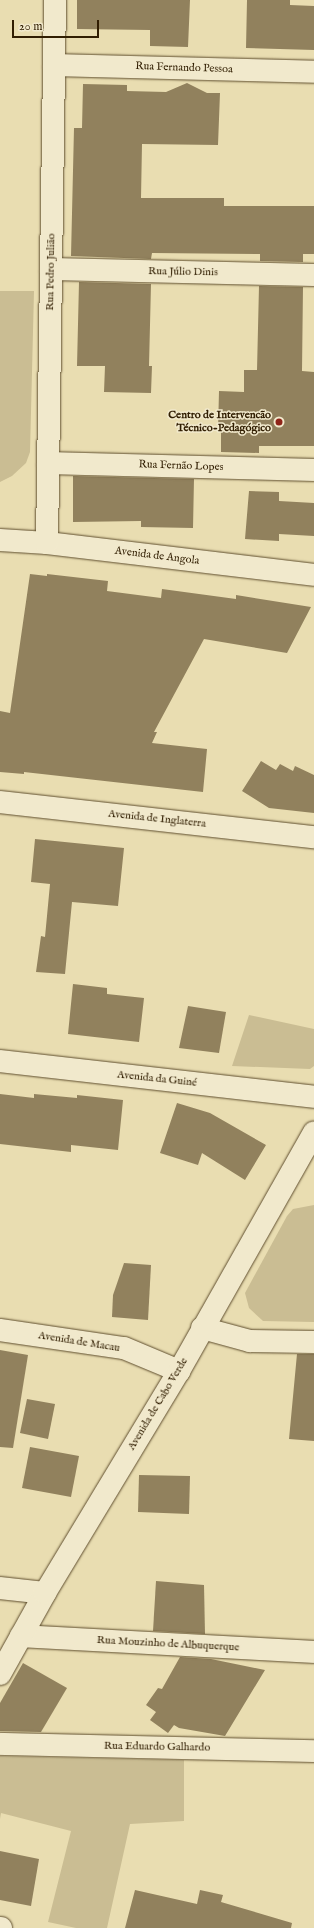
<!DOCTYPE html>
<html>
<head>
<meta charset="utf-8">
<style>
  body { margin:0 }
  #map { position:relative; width:314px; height:1928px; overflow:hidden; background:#e9ddb1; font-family:"IM FELL English",serif }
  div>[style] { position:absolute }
  .green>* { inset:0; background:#cabd93 }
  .building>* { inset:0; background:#91815d }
  .roads { filter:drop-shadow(0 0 1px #5f4e2e) drop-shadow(0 0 1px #5f4e2e) }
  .minor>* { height:22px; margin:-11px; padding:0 11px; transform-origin:11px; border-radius:11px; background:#f1e9cc }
  .dots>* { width:11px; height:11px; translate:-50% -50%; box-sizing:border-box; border:2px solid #f1e9cc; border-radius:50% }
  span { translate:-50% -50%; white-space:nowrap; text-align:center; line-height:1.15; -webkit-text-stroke:3px #f1e9cc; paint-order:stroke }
  .street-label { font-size:11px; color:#311e02 }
  .poi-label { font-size:11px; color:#311e02; font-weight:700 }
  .right { translate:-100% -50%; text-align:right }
  .scale { position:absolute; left:12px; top:20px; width:87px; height:18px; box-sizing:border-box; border:2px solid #311e02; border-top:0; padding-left:5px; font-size:12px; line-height:14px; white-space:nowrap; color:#311e02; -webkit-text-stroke:3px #f1e9cc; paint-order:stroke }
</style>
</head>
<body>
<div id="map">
  <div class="green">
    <i style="clip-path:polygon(0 291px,34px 291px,30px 452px,26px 463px,12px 476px,0 482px)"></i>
    <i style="clip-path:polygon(249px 1015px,314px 1029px,314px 1066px,310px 1069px,232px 1066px)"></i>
    <i style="clip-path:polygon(314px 1205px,314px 1322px,263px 1321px,249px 1308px,245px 1293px,287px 1216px,293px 1209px)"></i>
    <i style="clip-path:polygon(0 1756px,184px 1760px,184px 1821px,130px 1824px,107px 1928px,76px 1928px,48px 1922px,71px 1831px,1px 1813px,0 1819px)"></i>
  </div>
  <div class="building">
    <i style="clip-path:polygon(77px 0,190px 0,188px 47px,150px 46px,150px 30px,77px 29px)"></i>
    <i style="clip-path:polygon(247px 0,290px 0,290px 5px,314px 6px,314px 50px,246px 48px)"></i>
    <i style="clip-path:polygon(187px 83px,207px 93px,220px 93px,218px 145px,142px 144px,141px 198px,224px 198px,224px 206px,314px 206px,314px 254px,303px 254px,303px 262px,260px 261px,260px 254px,152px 253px,151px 259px,71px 256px,74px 128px,82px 128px,83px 84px,127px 85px,127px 91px,166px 92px)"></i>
    <i style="clip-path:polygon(79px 282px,151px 284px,149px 366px,152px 366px,151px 393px,104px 392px,105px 366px,77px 366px)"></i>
    <i style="clip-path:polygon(259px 286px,303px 287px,302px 371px,314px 372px,314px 446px,259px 446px,259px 453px,221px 452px,221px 431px,218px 431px,219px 391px,244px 392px,244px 370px,257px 370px)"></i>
    <i style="clip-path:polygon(73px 476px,194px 479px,193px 528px,141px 527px,141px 521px,73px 522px)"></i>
    <i style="clip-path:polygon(249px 491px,279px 492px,279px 501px,314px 503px,314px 536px,279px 534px,279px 541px,245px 539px)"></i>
    <i style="clip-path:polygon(30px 574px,47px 576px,47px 574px,108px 581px,107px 591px,161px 598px,162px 589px,236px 599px,236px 595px,311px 607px,287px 653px,204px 639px,154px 732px,157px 732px,152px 743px,207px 749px,203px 792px,24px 772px,24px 774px,0 772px,0 711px,10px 713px)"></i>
    <i style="clip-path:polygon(261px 761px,276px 770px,280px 764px,293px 771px,295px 766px,314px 775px,314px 813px,269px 808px,242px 791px)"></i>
    <i style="clip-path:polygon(35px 839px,124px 848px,118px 906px,72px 902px,65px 974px,36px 972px,41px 936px,45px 937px,50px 884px,31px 882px)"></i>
    <i style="clip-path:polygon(73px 984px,107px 988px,107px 994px,144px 998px,139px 1042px,68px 1034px)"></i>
    <i style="clip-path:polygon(188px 1006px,226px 1012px,219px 1053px,179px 1048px)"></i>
    <i style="clip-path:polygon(0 1094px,34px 1098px,34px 1094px,77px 1098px,77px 1095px,123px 1100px,118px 1150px,71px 1145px,71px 1152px,0 1144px)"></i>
    <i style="clip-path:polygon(177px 1103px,210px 1113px,266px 1145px,245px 1180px,202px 1153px,198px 1165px,160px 1153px)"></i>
    <i style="clip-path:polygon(124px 1263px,151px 1265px,148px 1320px,112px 1317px,113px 1295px)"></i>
    <i style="clip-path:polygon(0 1350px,28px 1355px,13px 1448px,0 1447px)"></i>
    <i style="clip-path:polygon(297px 1354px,314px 1354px,314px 1441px,289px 1439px)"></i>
    <i style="clip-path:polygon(27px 1399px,55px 1404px,48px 1439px,20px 1433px)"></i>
    <i style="clip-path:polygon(30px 1447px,79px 1456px,71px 1497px,22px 1488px)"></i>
    <i style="clip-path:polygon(139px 1475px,190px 1476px,189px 1514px,138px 1512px)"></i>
    <i style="clip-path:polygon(156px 1581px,204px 1585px,205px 1634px,153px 1631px)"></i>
    <i style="clip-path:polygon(180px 1657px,211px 1659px,265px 1670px,225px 1736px,179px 1728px,174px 1725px,168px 1733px,150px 1720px,156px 1712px,146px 1705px,158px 1688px,162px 1689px)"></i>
    <i style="clip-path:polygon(23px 1663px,67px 1688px,41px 1732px,0 1731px,0 1703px)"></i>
    <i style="clip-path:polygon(0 1851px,39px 1859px,31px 1906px,0 1900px)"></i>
    <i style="clip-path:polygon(135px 1890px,197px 1904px,200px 1890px,223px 1895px,221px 1902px,292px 1923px,291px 1928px,125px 1928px)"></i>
  </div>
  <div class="roads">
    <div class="minor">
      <i style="left:54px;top:65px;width:260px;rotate:1.5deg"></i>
      <i style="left:51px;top:269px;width:263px;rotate:1.3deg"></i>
      <i style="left:48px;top:463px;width:266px;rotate:1.5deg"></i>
      <i style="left:0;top:540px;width:47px;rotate:3.7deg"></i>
      <i style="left:47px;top:543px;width:269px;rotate:6.8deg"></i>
      <i style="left:47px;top:543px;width:543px;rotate:-89.16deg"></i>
      <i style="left:0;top:802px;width:316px;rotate:6.4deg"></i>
      <i style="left:0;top:1061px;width:316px;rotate:6.5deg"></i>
      <i style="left:202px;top:1328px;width:50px;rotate:15.2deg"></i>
      <i style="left:250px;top:1341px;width:64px;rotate:0.9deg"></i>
      <i style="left:0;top:1330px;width:125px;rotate:8.3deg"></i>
      <i style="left:124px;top:1348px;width:60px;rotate:22.7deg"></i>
      <i style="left:0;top:1588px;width:45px;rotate:6.3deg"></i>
      <i style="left:21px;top:1636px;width:293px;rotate:3.1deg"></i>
      <i style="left:0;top:1674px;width:93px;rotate:-60.9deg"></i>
      <i style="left:45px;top:1593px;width:259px;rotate:-58.9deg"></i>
      <i style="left:179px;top:1371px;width:274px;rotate:-60.5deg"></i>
      <i style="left:0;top:1744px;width:314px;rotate:1.3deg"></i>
      <i style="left:0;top:1928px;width:1px"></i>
    </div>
  </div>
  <div class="dots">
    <i style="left:279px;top:422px;background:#8f2418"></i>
  </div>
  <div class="street-label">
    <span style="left:184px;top:68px;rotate:2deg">Rua Fernando Pessoa</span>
    <span style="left:51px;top:272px;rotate:-89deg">Rua Pedro Julião</span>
    <span style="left:183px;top:272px;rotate:1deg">Rua Júlio Dinis</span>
    <span style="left:181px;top:466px;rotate:2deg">Rua Fernão Lopes</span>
    <span style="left:157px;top:556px;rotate:7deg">Avenida de Angola</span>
    <span style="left:157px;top:819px;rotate:6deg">Avenida de Inglaterra</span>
    <span style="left:157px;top:1079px;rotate:6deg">Avenida da Guiné</span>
    <span style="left:79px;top:1342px;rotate:9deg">Avenida de Macau</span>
    <span style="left:158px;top:1404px;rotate:-59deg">Avenida de Cabo Verde</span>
    <span style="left:168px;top:1644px;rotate:3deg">Rua Mouzinho de Albuquerque</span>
    <span style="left:157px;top:1747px;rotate:1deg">Rua Eduardo Galhardo</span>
  </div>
  <div class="poi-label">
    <span class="right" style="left:271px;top:422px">Centro de Intervencão<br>Técnico-Pedagógico</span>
  </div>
  <div class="scale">20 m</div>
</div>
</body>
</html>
